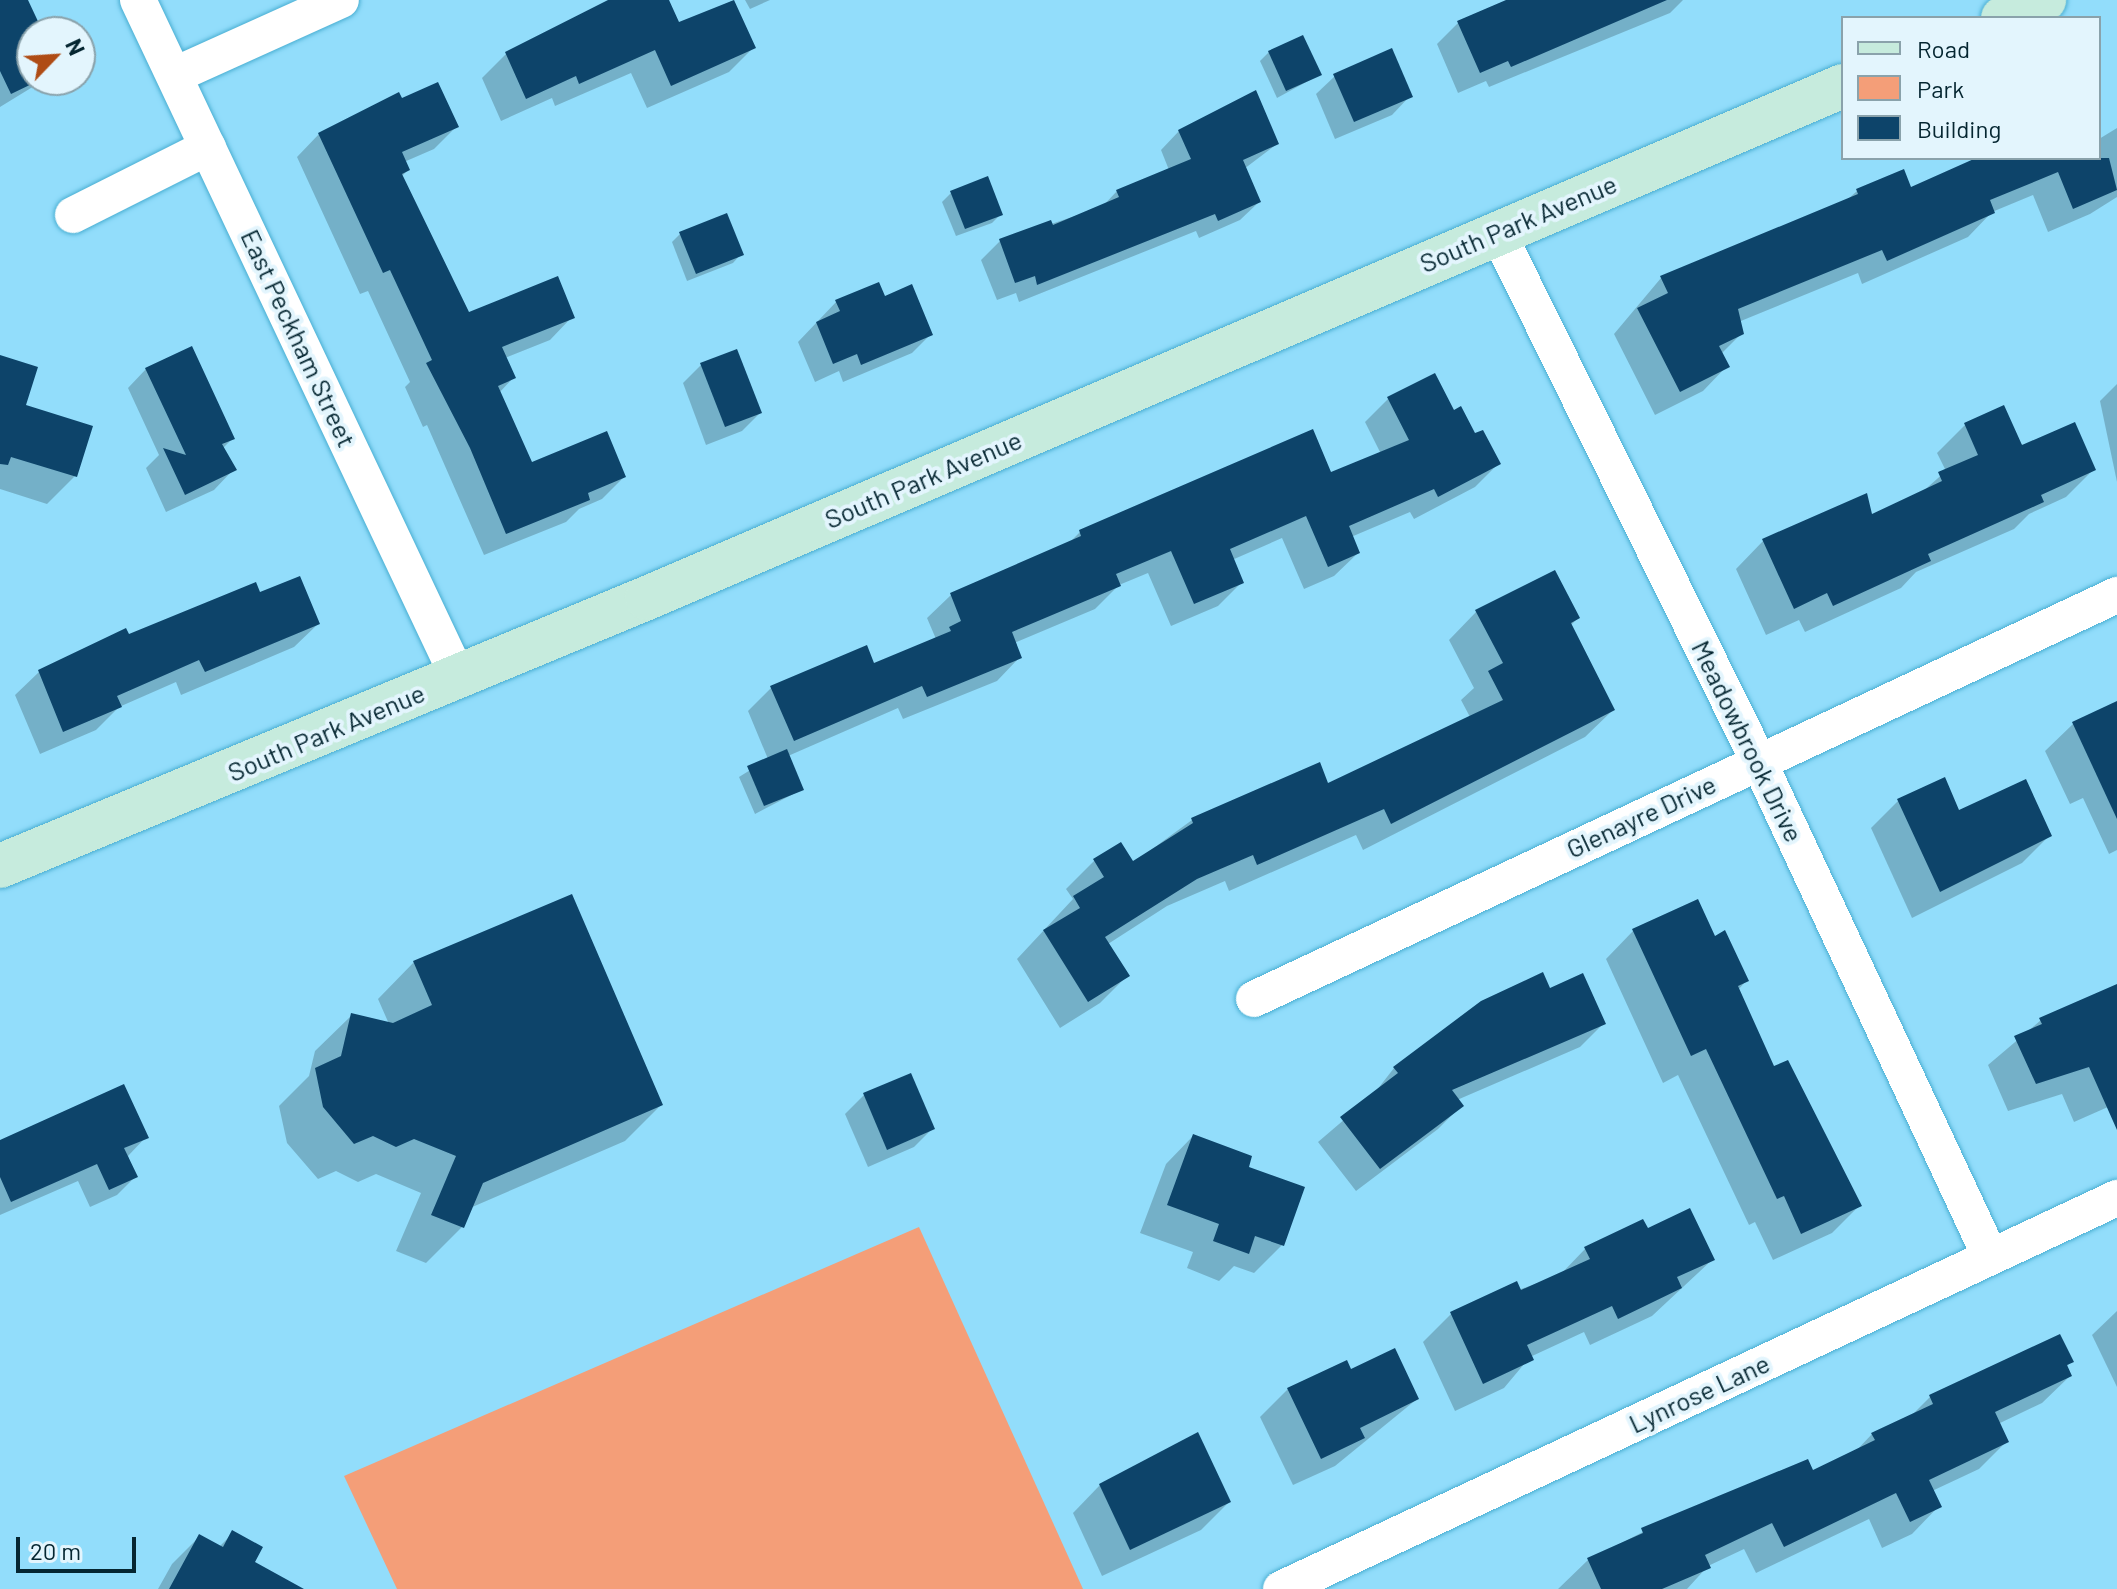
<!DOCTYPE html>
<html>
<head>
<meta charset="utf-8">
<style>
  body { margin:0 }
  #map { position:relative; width:2117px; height:1589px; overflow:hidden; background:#92ddfb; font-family:Barlow,sans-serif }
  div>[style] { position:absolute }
  .green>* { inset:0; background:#f49e78 }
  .shadow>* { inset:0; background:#0003 }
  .building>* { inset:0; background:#0d446a }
  .roads { filter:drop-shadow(0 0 2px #49aed2) drop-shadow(0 0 2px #49aed2) }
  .street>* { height:36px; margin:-18px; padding:0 18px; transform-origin:18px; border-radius:18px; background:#fff }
  .secondary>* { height:44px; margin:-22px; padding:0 22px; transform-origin:22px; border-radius:22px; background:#c6ebdd }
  span { translate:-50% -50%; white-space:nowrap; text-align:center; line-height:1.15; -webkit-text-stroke:8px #e3f5fd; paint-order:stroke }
  .street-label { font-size:26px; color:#052631 }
  .legend { position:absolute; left:1841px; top:16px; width:260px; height:144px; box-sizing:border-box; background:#e3f5fd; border:2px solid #8aa2ab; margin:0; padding:10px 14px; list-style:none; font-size:24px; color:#052631 }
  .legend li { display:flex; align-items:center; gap:16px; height:40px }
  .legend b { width:40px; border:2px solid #8aa2ab }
  .north { position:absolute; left:16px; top:16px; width:80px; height:80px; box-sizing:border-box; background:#e3f5fd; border:2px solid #8aa2ab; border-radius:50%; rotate:65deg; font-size:22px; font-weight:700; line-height:32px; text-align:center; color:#052631 }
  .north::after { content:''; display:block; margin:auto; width:28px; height:36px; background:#af4c15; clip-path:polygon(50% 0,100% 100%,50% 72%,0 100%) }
  .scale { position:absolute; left:16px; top:1537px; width:120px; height:36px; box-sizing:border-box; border:4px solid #052631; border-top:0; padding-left:10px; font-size:24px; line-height:28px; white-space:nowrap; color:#052631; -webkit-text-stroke:6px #e3f5fd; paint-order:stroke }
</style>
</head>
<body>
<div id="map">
  <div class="green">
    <i style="clip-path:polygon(919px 1227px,1083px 1589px,397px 1589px,344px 1476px)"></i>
  </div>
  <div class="shadow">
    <i style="clip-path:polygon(0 0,26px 0,41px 32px,32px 32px,32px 80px,44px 80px,0 107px)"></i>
    <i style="clip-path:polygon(615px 0,667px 0,678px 25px,732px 1px,753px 48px,729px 72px,647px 108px,631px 73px,555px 106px,552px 98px,501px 121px,482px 78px,506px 54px)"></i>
    <i style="clip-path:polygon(745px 0,770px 0,750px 9px)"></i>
    <i style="clip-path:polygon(1514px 0,1683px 0,1670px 13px,1489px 87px,1486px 81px,1458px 93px,1437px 44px,1458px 23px)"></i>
    <i style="clip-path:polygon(1269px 52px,1319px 75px,1277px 98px,1260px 61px)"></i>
    <i style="clip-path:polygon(1335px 76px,1410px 96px,1392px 115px,1335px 139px,1316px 94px)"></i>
    <i style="clip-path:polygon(401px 101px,456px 127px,434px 149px,404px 162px,408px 170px,401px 177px,468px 314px,572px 317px,550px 340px,505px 358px,514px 377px,499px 393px,531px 465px,624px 477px,602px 499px,579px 509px,566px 522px,484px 555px,427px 425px,423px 427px,405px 387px,410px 382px,368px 291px,360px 294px,297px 157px,319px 134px)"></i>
    <i style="clip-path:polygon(2117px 128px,2117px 197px,2090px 214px,2048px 232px,2033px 195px,1992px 212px,1968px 237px,1862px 284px,1858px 273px,1736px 323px,1742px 333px,1721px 354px,1727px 366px,1703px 391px,1655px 415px,1614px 334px,1661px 278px,1848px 199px,1857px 191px,1910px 189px,1978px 158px,2099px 158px,2099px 139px)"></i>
    <i style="clip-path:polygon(1179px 131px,1277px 144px,1244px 169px,1259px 202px,1240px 220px,1199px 238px,1196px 231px,1019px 302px,1016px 293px,997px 300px,981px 260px,1000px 241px,1102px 207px,1117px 191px,1169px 170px,1161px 150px)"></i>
    <i style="clip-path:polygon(951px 193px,1001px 214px,992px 223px,956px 236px,942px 202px)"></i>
    <i style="clip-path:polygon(680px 234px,741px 254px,733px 263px,687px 281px,672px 242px)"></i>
    <i style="clip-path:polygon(884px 298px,931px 334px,912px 353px,843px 382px,839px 371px,815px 382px,798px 342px,837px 301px)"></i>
    <i style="clip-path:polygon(0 358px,24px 407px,75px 476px,47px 504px,0 489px)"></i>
    <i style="clip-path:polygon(702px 364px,760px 413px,742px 431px,706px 445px,683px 383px)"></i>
    <i style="clip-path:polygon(146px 369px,233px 438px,222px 449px,232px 471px,214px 490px,166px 512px,146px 468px,159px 455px,128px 388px)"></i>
    <i style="clip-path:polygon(2117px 384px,2117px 482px,2100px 401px)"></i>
    <i style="clip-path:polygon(1388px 399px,1453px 412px,1498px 464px,1475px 487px,1414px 519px,1410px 512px,1351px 537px,1358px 553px,1334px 576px,1304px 589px,1282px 538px,1232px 560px,1242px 582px,1218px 606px,1171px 626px,1148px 573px,1119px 585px,1095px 609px,1014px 643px,1020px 657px,997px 681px,903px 719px,898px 708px,788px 756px,801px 790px,755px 814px,739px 777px,768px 759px,748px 711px,771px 688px,873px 665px,936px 639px,927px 618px,951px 595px,1068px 544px,1080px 532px,1330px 475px,1381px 454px,1365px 422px)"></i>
    <i style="clip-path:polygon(1965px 425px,2094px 469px,2066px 497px,2029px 514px,2014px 529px,1916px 572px,1901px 588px,1805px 632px,1799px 620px,1766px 635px,1736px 569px,1763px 541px,1871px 517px,1920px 494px,1946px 471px,1937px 453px)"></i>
    <i style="clip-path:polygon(259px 595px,318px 624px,294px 647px,181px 695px,176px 682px,119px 707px,96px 730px,40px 754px,15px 695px,39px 672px)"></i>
    <i style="clip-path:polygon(1476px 612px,1578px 618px,1570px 626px,1613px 710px,1585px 737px,1363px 850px,1356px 835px,1229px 891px,1225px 881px,1167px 906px,1108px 944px,1128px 975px,1100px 1003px,1060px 1028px,1017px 959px,1073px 899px,1066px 889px,1094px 861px,1120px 844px,1133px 863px,1192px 820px,1327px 785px,1470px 717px,1461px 700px,1474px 688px,1449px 640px)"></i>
    <i style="clip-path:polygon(2117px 703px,2117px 850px,2109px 854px,2083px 798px,2070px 804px,2045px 751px,2073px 724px)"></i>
    <i style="clip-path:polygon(1898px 801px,1958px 813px,2050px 835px,2022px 863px,1912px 918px,1871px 828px)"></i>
    <i style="clip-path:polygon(1633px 931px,1714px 938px,1746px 981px,1738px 990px,1773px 1069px,1860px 1205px,1832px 1233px,1773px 1260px,1755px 1222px,1749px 1225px,1678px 1075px,1663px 1083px,1606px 959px)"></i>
    <i style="clip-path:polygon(414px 962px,661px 1105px,625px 1141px,470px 1208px,462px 1227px,426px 1263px,396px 1251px,421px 1193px,376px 1174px,358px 1182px,336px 1171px,318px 1179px,287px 1143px,279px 1106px,309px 1076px,315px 1051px,352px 1015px,389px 1024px,378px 999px)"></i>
    <i style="clip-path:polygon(2117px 986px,2117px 1103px,2074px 1122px,2062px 1094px,2008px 1111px,1988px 1065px,2041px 1020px)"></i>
    <i style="clip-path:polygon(1549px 990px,1603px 1024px,1580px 1047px,1457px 1100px,1461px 1106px,1438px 1129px,1356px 1191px,1318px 1142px,1373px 1095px,1394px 1068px)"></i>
    <i style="clip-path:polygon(910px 1075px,932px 1129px,914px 1147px,868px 1167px,845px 1114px,864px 1095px)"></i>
    <i style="clip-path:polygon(1193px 1136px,1246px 1168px,1302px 1188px,1282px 1245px,1254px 1273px,1234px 1266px,1219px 1281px,1187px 1268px,1193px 1252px,1140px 1233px,1166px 1164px)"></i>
    <i style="clip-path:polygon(146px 1137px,128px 1156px,135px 1177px,117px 1195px,90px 1207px,78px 1181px,0 1215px,0 1142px)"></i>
    <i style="clip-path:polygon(1647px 1230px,1713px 1259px,1652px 1316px,1590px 1345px,1584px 1332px,1530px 1357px,1504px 1388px,1455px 1411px,1423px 1342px,1451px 1314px,1560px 1275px,1585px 1249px)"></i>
    <i style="clip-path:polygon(2117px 1311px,2117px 1387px,2092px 1335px)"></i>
    <i style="clip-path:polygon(2071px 1362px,2066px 1367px,2070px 1376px,2042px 1403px,1998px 1424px,2007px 1441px,1979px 1469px,1932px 1491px,1939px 1506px,1912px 1534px,1882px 1548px,1869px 1519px,1756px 1573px,1744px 1549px,1708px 1566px,1687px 1589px,1558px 1589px,1588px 1560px,1684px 1511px,1812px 1473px,1855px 1452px,1872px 1434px,1910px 1417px,1930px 1397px)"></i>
    <i style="clip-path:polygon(1350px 1371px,1417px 1399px,1335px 1466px,1293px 1485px,1260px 1417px,1288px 1389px)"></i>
    <i style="clip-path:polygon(1197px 1434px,1229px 1502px,1201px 1530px,1102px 1576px,1073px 1513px,1100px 1485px)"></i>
    <i style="clip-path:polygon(233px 1533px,252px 1562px,300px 1589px,158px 1589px,172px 1564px,200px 1536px,219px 1547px)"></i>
  </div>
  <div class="building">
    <i style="clip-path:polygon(0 0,28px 0,43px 32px,32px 32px,32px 80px,40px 80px,11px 94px,0 71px)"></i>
    <i style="clip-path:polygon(608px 0,669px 0,679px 22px,734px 0,756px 48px,671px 86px,655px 50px,579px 84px,576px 76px,526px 99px,505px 52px)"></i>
    <i style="clip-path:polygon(1506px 0,1667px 0,1511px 67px,1508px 61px,1480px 73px,1457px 21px)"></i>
    <i style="clip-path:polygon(1303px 35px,1322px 75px,1286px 91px,1268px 51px)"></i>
    <i style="clip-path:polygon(1392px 48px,1413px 97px,1354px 122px,1333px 74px)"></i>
    <i style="clip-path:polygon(438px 82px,459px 127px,402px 152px,410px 170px,402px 174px,469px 312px,558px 276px,575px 318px,502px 347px,516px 378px,498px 386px,532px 462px,607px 431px,626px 477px,588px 493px,590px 500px,506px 534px,470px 448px,426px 363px,432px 360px,390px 270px,383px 273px,318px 133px,399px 92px,402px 98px)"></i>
    <i style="clip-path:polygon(1256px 90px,1279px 144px,1243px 160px,1261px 202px,1218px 221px,1215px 214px,1037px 285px,1035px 276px,1015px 283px,999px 239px,1051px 220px,1053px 225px,1119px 197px,1116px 190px,1191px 159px,1178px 130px)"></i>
    <i style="clip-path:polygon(1976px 158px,2109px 158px,2117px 190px,2073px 209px,2058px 172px,1990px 200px,1995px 213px,1887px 261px,1882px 250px,1738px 309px,1744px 334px,1719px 346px,1730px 367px,1680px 392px,1637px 308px,1668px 293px,1660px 276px,1858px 194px,1856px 189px,1904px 169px,1911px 187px)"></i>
    <i style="clip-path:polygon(988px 176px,1003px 215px,965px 229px,950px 191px)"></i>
    <i style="clip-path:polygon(727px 213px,744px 255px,696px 274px,679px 232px)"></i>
    <i style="clip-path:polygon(879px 282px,885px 296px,912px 284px,933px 335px,861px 365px,857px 354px,833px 364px,816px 322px,840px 311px,835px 300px)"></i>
    <i style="clip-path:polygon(192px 346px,235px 439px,222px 444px,237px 470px,185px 495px,163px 448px,186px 455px,145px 368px)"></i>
    <i style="clip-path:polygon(737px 349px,762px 413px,725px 427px,700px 363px)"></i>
    <i style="clip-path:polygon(0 355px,38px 367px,26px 405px,93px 426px,77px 477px,11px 457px,8px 465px,0 464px)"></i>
    <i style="clip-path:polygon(1435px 373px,1454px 410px,1461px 406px,1475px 433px,1483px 430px,1501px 464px,1438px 497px,1434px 489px,1349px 526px,1360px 553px,1328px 567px,1306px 516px,1230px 549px,1244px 583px,1194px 604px,1171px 551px,1116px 574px,1121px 586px,1012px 632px,1022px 658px,927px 697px,922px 686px,794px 741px,770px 686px,867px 645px,874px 663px,951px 631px,949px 627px,961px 621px,950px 593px,1081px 536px,1079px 530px,1313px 429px,1331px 472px,1409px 440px,1387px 397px)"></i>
    <i style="clip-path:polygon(2004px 405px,2022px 445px,2075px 422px,2096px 470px,2041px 495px,2044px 502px,1928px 554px,1931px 561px,1833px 606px,1827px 593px,1794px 609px,1762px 539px,1867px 493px,1872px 514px,1942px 481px,1938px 472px,1978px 455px,1964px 423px)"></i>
    <i style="clip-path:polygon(1555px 570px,1580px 618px,1571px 623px,1615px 710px,1391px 824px,1384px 809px,1257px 865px,1253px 855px,1197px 879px,1105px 937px,1130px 976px,1088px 1002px,1043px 930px,1080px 908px,1073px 896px,1104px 877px,1093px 859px,1121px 842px,1133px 861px,1193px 823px,1191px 818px,1320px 762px,1328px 783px,1503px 700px,1488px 671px,1503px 663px,1475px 610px)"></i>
    <i style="clip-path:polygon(300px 576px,320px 624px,205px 672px,199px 660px,117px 696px,122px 707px,63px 732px,38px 670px,126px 628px,129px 634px,256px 582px,260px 592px)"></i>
    <i style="clip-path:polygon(2117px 701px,2117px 819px,2072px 722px)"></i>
    <i style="clip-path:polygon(787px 749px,804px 790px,764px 806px,747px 766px)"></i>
    <i style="clip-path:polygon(1945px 777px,1959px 810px,2026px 779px,2052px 836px,1940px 892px,1897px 799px)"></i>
    <i style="clip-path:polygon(572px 894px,663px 1105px,483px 1183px,464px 1228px,431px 1215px,456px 1156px,414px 1139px,396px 1147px,373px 1136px,354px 1144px,323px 1107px,315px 1068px,341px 1056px,351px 1013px,393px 1023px,432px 1005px,413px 961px)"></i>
    <i style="clip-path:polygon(1698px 899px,1715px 936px,1725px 930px,1749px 981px,1738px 986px,1774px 1066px,1788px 1060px,1862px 1206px,1801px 1234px,1784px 1196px,1777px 1199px,1706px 1049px,1691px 1056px,1632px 929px)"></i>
    <i style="clip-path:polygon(1543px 972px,1550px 988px,1583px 973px,1606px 1024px,1452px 1090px,1464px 1106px,1380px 1169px,1340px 1117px,1398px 1073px,1393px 1067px,1481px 1001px)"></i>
    <i style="clip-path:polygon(2117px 984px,2117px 1130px,2089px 1067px,2036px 1084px,2014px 1036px,2042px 1024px,2039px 1018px)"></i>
    <i style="clip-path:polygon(911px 1073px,935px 1129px,887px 1150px,863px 1093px)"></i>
    <i style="clip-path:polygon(124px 1084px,149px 1138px,124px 1148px,138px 1177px,109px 1190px,97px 1164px,11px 1202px,0 1177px,0 1140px)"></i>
    <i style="clip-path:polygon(1193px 1134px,1252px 1156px,1249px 1167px,1305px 1187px,1284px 1246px,1255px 1236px,1249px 1254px,1213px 1241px,1219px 1224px,1167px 1205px)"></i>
    <i style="clip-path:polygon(1690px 1208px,1715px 1260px,1677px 1277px,1682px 1288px,1618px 1319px,1612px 1306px,1527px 1345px,1534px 1360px,1483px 1384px,1450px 1312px,1517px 1281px,1521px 1290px,1590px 1259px,1584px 1247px,1643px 1219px,1648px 1228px)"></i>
    <i style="clip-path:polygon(2060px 1334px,2074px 1362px,2067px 1365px,2072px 1376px,1995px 1412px,2009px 1442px,1929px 1480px,1942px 1507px,1910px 1522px,1896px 1493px,1784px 1547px,1772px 1523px,1705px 1555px,1711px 1568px,1662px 1589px,1601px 1589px,1587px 1558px,1643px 1533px,1641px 1528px,1808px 1459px,1813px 1470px,1875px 1440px,1871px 1433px,1933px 1404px,1929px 1395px)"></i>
    <i style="clip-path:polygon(1395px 1348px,1419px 1399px,1360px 1428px,1365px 1438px,1321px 1459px,1287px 1388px,1347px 1360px,1351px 1369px)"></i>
    <i style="clip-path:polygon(1198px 1432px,1231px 1502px,1130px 1550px,1099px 1484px)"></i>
    <i style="clip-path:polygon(232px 1530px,263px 1547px,255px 1562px,304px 1589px,169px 1589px,199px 1534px,223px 1547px)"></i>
  </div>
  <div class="roads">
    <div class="street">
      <i style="left:138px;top:0;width:749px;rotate:64.7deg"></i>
      <i style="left:175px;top:75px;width:182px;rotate:-24.3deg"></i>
      <i style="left:73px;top:215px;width:151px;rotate:-26.7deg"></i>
      <i style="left:1497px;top:231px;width:590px;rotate:63.74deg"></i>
      <i style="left:1758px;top:760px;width:548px;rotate:64.93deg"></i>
      <i style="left:1254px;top:999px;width:953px;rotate:-25.09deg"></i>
      <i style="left:1281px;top:1589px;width:923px;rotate:-25.07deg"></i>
    </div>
    <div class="secondary">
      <i style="left:2003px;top:18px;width:45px;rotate:-23.7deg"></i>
      <i style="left:0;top:866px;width:700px;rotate:-22.5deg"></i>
      <i style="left:647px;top:598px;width:1301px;rotate:-23.18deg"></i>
    </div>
  </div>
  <div class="street-label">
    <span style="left:1518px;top:223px;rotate:-23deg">South Park Avenue</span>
    <span style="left:299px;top:338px;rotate:65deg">East Peckham Street</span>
    <span style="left:923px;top:479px;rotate:-23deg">South Park Avenue</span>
    <span style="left:326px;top:732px;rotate:-23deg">South Park Avenue</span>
    <span style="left:1748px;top:741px;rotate:64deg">Meadowbrook Drive</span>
    <span style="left:1641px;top:816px;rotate:-25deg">Glenayre Drive</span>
    <span style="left:1699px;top:1393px;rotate:-25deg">Lynrose Lane</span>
  </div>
  <ul class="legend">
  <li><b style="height:10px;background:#c6ebdd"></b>Road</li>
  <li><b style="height:22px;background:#f49e78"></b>Park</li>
  <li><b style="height:22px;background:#0d446a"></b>Building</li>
  </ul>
  <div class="north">N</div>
  <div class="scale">20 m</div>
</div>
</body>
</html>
